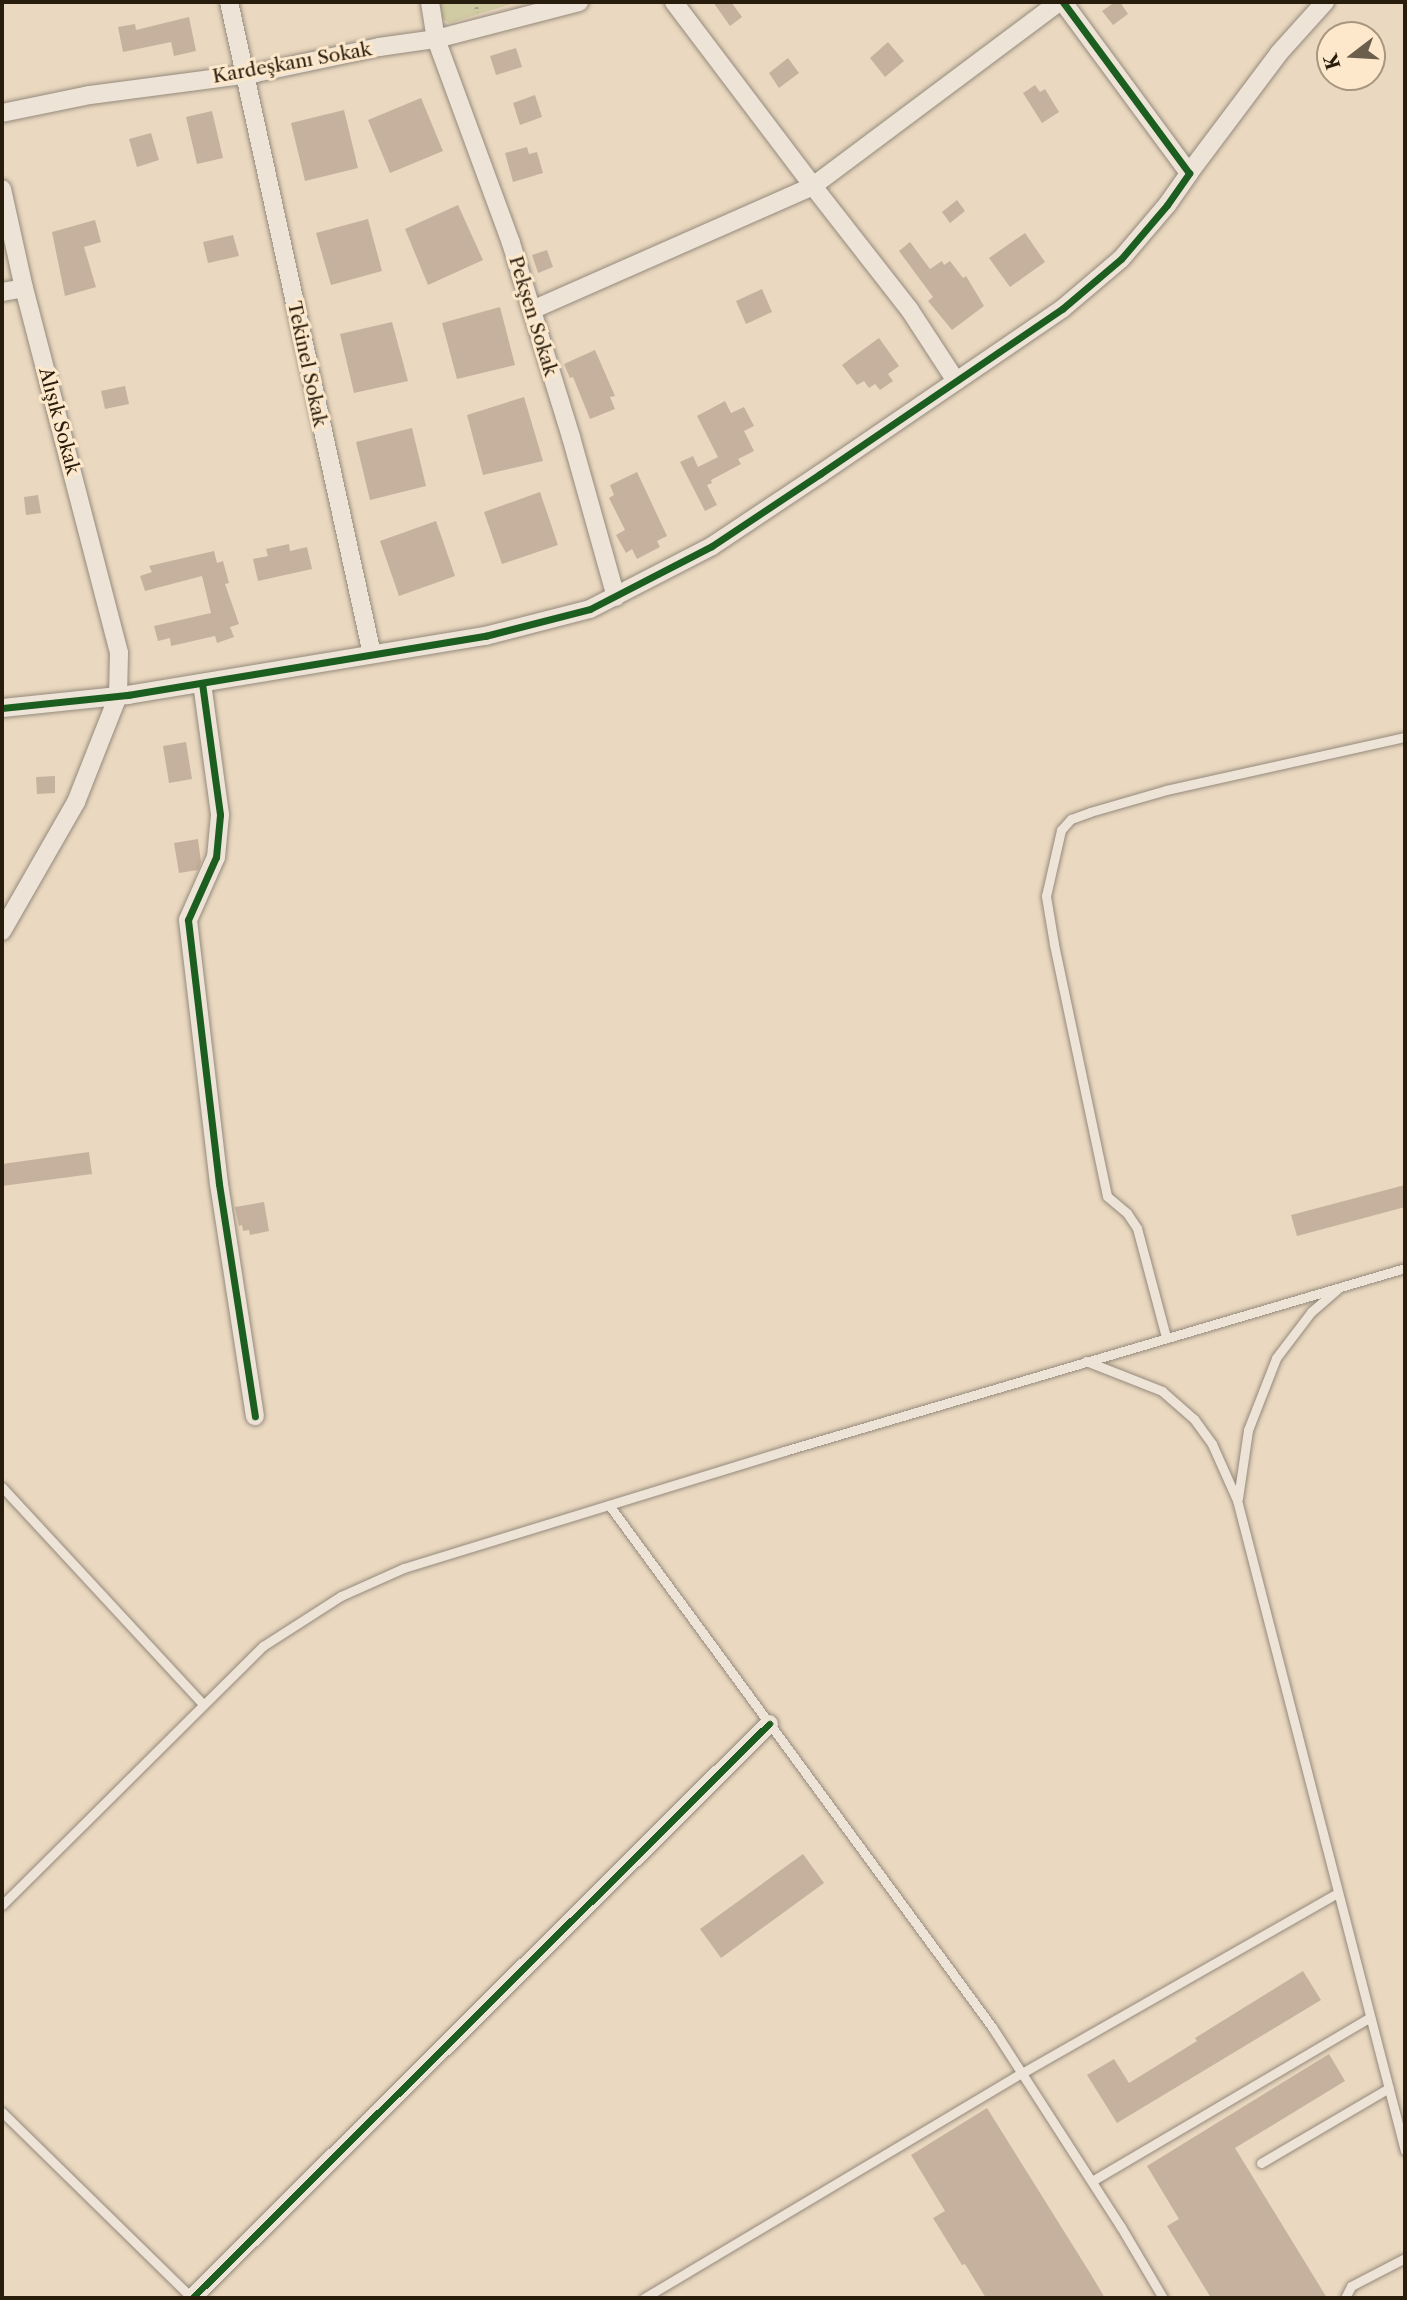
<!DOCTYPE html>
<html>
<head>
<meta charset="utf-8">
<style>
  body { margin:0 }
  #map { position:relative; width:1407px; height:2300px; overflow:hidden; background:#ead8c0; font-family:"Libre Caslon Text",serif }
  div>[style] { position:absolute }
  .green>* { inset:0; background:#d1cba3 }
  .building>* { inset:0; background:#c6b19e }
  .path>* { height:3.5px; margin-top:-1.75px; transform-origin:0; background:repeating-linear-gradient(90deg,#a79e94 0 2px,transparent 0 5.5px) }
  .roads { filter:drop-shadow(0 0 2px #958a7b) drop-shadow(0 0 2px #958a7b) }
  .lane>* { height:9px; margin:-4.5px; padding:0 4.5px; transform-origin:4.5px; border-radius:4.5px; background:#ede3d7 }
  .street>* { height:18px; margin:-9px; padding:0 9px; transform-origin:9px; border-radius:9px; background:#ede3d7 }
  .cycleway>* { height:7px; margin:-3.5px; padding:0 3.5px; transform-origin:3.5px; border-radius:3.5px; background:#1b5e20 }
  span { translate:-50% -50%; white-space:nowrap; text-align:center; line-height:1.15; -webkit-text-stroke:6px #fde8cb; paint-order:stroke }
  .street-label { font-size:19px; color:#281c0d }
  .frame { position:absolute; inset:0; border:4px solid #281c0d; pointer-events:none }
  .north { position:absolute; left:1316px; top:21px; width:70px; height:70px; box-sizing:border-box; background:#fde8cb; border:2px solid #a8967f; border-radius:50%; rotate:253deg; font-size:19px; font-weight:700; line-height:28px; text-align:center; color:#281c0d }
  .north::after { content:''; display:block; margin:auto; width:24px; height:32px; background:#6c5e4c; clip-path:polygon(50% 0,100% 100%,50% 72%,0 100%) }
</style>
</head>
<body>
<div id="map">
  <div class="green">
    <i style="clip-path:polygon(439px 2px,518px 2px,449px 23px,443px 19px)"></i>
  </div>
  <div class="building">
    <i style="clip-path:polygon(713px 2px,731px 2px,742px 17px,730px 26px)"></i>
    <i style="clip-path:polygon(1115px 2px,1120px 2px,1128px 14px,1113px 25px,1102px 11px)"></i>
    <i style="clip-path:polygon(189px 17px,196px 51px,174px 56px,171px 42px,123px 52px,118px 27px,135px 24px,136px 30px)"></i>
    <i style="clip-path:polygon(888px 42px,904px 61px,885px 77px,870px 58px)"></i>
    <i style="clip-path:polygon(516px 48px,522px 67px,496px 75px,490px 56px)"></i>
    <i style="clip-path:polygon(788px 58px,799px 73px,779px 88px,769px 73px)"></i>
    <i style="clip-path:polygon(1035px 85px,1040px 92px,1045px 89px,1059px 112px,1042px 123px,1023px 93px)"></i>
    <i style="clip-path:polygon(535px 95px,542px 117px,520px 125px,513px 103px)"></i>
    <i style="clip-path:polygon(421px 98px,443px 151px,390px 173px,368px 120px)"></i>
    <i style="clip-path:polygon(344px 110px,358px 168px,305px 181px,291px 123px)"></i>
    <i style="clip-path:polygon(212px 111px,223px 158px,197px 164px,186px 117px)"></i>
    <i style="clip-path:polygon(151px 133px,159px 160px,137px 167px,129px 139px)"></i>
    <i style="clip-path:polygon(527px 147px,529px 154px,537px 152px,543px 173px,513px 182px,505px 153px)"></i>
    <i style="clip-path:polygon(957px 200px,965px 211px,950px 223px,942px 212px)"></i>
    <i style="clip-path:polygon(458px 205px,483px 260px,428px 285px,405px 229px)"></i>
    <i style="clip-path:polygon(368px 219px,382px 271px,331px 285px,316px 233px)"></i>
    <i style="clip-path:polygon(95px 220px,101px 242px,84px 247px,96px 287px,65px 296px,52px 232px)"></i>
    <i style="clip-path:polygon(1025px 233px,1045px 262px,1010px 287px,989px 258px)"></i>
    <i style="clip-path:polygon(233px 235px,239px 256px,208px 263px,203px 242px)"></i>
    <i style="clip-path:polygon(910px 242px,930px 269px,942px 261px,944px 265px,950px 261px,963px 278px,966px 276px,984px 306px,952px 330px,928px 301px,933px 297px,899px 251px)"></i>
    <i style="clip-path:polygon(547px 250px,553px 267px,538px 273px,532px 255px)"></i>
    <i style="clip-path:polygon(762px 289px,772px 312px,746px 324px,736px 301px)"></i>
    <i style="clip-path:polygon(500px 307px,515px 365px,457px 379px,442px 323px)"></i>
    <i style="clip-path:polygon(392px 322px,408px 381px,354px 393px,340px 334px)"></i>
    <i style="clip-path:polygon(879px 338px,899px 366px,888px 374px,893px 381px,880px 390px,875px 384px,869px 388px,864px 381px,857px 385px,842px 365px)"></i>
    <i style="clip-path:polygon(595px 350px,615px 396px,610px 397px,615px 409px,590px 419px,573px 377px,570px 378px,564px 364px)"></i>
    <i style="clip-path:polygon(125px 386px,129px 404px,105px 409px,101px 391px)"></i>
    <i style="clip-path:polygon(524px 397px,543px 461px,483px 475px,467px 415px)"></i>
    <i style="clip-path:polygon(725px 401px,731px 413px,744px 407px,754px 426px,744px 431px,754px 451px,738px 459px,741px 464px,711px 480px,712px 483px,707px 485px,717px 505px,705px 511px,680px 462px,693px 456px,698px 467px,718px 457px,697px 416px)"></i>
    <i style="clip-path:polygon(412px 428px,426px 486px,370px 500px,356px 442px)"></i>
    <i style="clip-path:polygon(637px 472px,667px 536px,657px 541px,660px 547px,637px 559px,632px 549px,626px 553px,616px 535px,625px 530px,609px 498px,614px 495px,610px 485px)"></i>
    <i style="clip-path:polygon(540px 492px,558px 545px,502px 564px,484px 512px)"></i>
    <i style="clip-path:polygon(38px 495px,41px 513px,26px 515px,24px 497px)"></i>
    <i style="clip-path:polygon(436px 521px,455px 576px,399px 596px,380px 541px)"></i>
    <i style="clip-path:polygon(289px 544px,290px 551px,307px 547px,312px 569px,258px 581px,253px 559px,268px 556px,266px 549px)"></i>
    <i style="clip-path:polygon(214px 551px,217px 563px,223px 561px,229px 583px,225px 584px,239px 624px,230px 627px,234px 637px,217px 643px,215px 636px,171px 646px,170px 638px,158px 641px,154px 626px,211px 613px,202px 576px,145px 591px,140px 576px,152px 572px,149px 566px)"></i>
    <i style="clip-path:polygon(186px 742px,192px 779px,169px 783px,163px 746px)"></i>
    <i style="clip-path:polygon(55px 776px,55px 793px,37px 794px,36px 777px)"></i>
    <i style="clip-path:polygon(198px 839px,201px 862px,198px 870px,179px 873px,174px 843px)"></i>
    <i style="clip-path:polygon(89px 1152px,92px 1174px,2px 1186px,2px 1164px)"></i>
    <i style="clip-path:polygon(1405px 1185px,1405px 1207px,1297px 1236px,1291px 1215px)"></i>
    <i style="clip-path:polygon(264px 1202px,269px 1231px,250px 1235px,249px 1230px,243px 1231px,242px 1225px,239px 1226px,235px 1207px)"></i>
    <i style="clip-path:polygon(803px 1854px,824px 1883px,721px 1958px,700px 1929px)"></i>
    <i style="clip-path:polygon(1303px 1971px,1321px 2000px,1117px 2123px,1087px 2075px,1114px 2059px,1129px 2083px,1197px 2041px,1195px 2038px)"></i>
    <i style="clip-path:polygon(1329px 2054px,1345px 2081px,1235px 2148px,1327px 2298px,1211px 2298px,1167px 2226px,1179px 2219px,1147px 2166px)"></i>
    <i style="clip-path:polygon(987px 2108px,1090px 2273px,1105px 2298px,986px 2298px,965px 2264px,962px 2265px,933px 2218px,945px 2211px,911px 2155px)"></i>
  </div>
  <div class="path">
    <i style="left:475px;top:2px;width:11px;rotate:75deg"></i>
  </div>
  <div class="roads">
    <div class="lane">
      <i style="left:1166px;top:1337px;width:113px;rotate:-104.9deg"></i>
      <i style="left:1137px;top:1228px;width:18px;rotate:-124deg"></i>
      <i style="left:1127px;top:1213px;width:26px;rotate:-140deg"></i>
      <i style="left:1107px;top:1196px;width:258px;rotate:-101.9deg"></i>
      <i style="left:1054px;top:944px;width:49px;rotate:-99.5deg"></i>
      <i style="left:1046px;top:896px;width:68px;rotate:-77.2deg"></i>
      <i style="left:1061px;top:830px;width:15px;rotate:-48deg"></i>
      <i style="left:1071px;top:819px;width:20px;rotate:-20deg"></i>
      <i style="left:1090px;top:812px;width:79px;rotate:-16.1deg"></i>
      <i style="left:1166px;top:790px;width:245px;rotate:-12.5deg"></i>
      <i style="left:1086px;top:1361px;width:82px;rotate:21.5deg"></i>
      <i style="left:1162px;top:1391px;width:43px;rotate:41.2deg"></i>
      <i style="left:1194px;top:1419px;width:31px;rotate:54deg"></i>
      <i style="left:1212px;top:1444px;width:61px;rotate:65.9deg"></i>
      <i style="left:1237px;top:1500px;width:672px;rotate:75.53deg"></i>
      <i style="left:2px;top:1487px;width:296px;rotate:47.2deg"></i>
      <i style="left:1238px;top:1498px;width:69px;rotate:-81.6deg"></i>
      <i style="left:1248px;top:1430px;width:77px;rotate:-68.7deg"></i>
      <i style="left:1276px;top:1358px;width:58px;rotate:-52.7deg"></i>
      <i style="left:1311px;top:1312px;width:35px;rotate:-41deg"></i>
      <i style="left:609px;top:1505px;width:647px;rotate:53.73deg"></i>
      <i style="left:992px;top:2027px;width:238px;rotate:57.2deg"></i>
      <i style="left:1121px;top:2227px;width:82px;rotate:59.4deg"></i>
      <i style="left:2px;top:1905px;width:368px;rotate:-44.8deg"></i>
      <i style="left:263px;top:1646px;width:93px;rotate:-32.7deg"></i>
      <i style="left:341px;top:1596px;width:69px;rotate:-24deg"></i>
      <i style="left:404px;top:1568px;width:398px;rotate:-17.1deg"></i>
      <i style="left:784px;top:1451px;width:647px;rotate:-16.42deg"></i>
      <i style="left:2px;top:2112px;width:266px;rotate:44.4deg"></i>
      <i style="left:1261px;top:2163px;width:148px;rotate:-30.4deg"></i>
      <i style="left:1092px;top:2181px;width:323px;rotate:-30.5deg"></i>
      <i style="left:644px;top:2298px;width:440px;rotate:-30.8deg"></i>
      <i style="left:1022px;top:2073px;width:363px;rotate:-29.7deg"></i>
      <i style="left:1345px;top:2298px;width:13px;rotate:-63deg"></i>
      <i style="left:1351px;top:2286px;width:61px;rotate:-27.4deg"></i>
    </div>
    <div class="street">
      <i style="left:229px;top:2px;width:667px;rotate:77.63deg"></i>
      <i style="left:430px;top:2px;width:37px;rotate:81deg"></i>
      <i style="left:436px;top:39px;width:217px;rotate:69.8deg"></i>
      <i style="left:511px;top:243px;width:203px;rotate:72.8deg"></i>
      <i style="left:571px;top:437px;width:166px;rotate:74.3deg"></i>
      <i style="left:2px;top:113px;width:90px;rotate:-11.6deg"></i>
      <i style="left:90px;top:95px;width:167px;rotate:-7.5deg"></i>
      <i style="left:256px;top:73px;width:126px;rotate:-11.9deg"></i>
      <i style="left:379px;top:47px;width:58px;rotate:-8deg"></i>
      <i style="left:436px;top:39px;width:148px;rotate:-14.5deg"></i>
      <i style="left:1189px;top:173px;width:150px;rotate:-53.1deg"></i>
      <i style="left:1279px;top:53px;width:69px;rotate:-48deg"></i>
      <i style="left:2px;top:189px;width:101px;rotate:77.5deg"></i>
      <i style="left:24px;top:288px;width:377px;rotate:75.4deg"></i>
      <i style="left:119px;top:653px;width:43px;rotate:91.3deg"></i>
      <i style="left:118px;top:696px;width:114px;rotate:111.6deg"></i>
      <i style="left:76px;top:802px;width:149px;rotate:119.8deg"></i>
      <i style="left:2px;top:292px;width:22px;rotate:-10deg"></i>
      <i style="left:532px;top:310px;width:307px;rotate:-23.8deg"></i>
      <i style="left:813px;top:186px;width:231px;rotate:-127.1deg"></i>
      <i style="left:956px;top:381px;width:86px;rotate:-123.1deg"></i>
      <i style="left:909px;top:309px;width:156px;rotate:-128deg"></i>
      <i style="left:813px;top:186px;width:307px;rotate:-36.8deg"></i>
      <i style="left:202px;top:683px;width:133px;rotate:82.2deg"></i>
      <i style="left:220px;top:815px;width:42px;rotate:95.4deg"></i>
      <i style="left:216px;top:857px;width:69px;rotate:114deg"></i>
      <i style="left:188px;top:920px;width:266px;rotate:83.3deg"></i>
      <i style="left:219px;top:1184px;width:235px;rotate:81.2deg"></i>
      <i style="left:2px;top:708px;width:127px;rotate:-5.9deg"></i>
      <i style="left:128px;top:695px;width:362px;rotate:-9.4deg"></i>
      <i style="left:485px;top:636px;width:108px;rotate:-14.4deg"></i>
      <i style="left:590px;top:609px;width:137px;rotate:-27.3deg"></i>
      <i style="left:712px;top:546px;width:130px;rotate:-33.7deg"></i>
      <i style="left:820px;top:474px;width:293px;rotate:-34.3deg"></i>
      <i style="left:1062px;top:309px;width:77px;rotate:-40.3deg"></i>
      <i style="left:1121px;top:259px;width:71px;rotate:-49.6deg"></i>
      <i style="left:1167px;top:205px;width:39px;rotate:-55deg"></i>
      <i style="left:1189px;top:173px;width:212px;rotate:-126.4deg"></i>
      <i style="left:192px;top:2298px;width:814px;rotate:-44.85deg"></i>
    </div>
  </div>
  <div class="cycleway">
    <i style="left:202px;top:683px;width:133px;rotate:82.2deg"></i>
    <i style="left:220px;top:815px;width:42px;rotate:95.4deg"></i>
    <i style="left:216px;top:857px;width:69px;rotate:114deg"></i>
    <i style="left:188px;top:920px;width:266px;rotate:83.3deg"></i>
    <i style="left:219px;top:1184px;width:235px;rotate:81.2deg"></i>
    <i style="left:2px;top:708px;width:127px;rotate:-5.9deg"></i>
    <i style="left:128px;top:695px;width:362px;rotate:-9.4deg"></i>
    <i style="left:485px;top:636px;width:108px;rotate:-14.4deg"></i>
    <i style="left:590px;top:609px;width:137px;rotate:-27.3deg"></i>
    <i style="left:712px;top:546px;width:130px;rotate:-33.7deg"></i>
    <i style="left:820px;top:474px;width:293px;rotate:-34.3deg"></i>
    <i style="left:1062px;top:309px;width:77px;rotate:-40.3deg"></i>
    <i style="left:1121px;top:259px;width:71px;rotate:-49.6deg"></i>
    <i style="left:1167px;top:205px;width:39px;rotate:-55deg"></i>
    <i style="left:1189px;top:173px;width:212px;rotate:-126.4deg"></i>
    <i style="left:192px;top:2298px;width:814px;rotate:-44.85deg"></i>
  </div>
  <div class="street-label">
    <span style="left:292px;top:63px;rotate:-10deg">Kardeşkanı Sokak</span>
    <span style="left:533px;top:316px;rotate:73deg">Pekşen Sokak</span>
    <span style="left:307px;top:364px;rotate:78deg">Tekinel Sokak</span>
    <span style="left:59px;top:421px;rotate:75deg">Alışık Sokak</span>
  </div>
  <div class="frame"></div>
  <div class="north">K</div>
</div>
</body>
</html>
